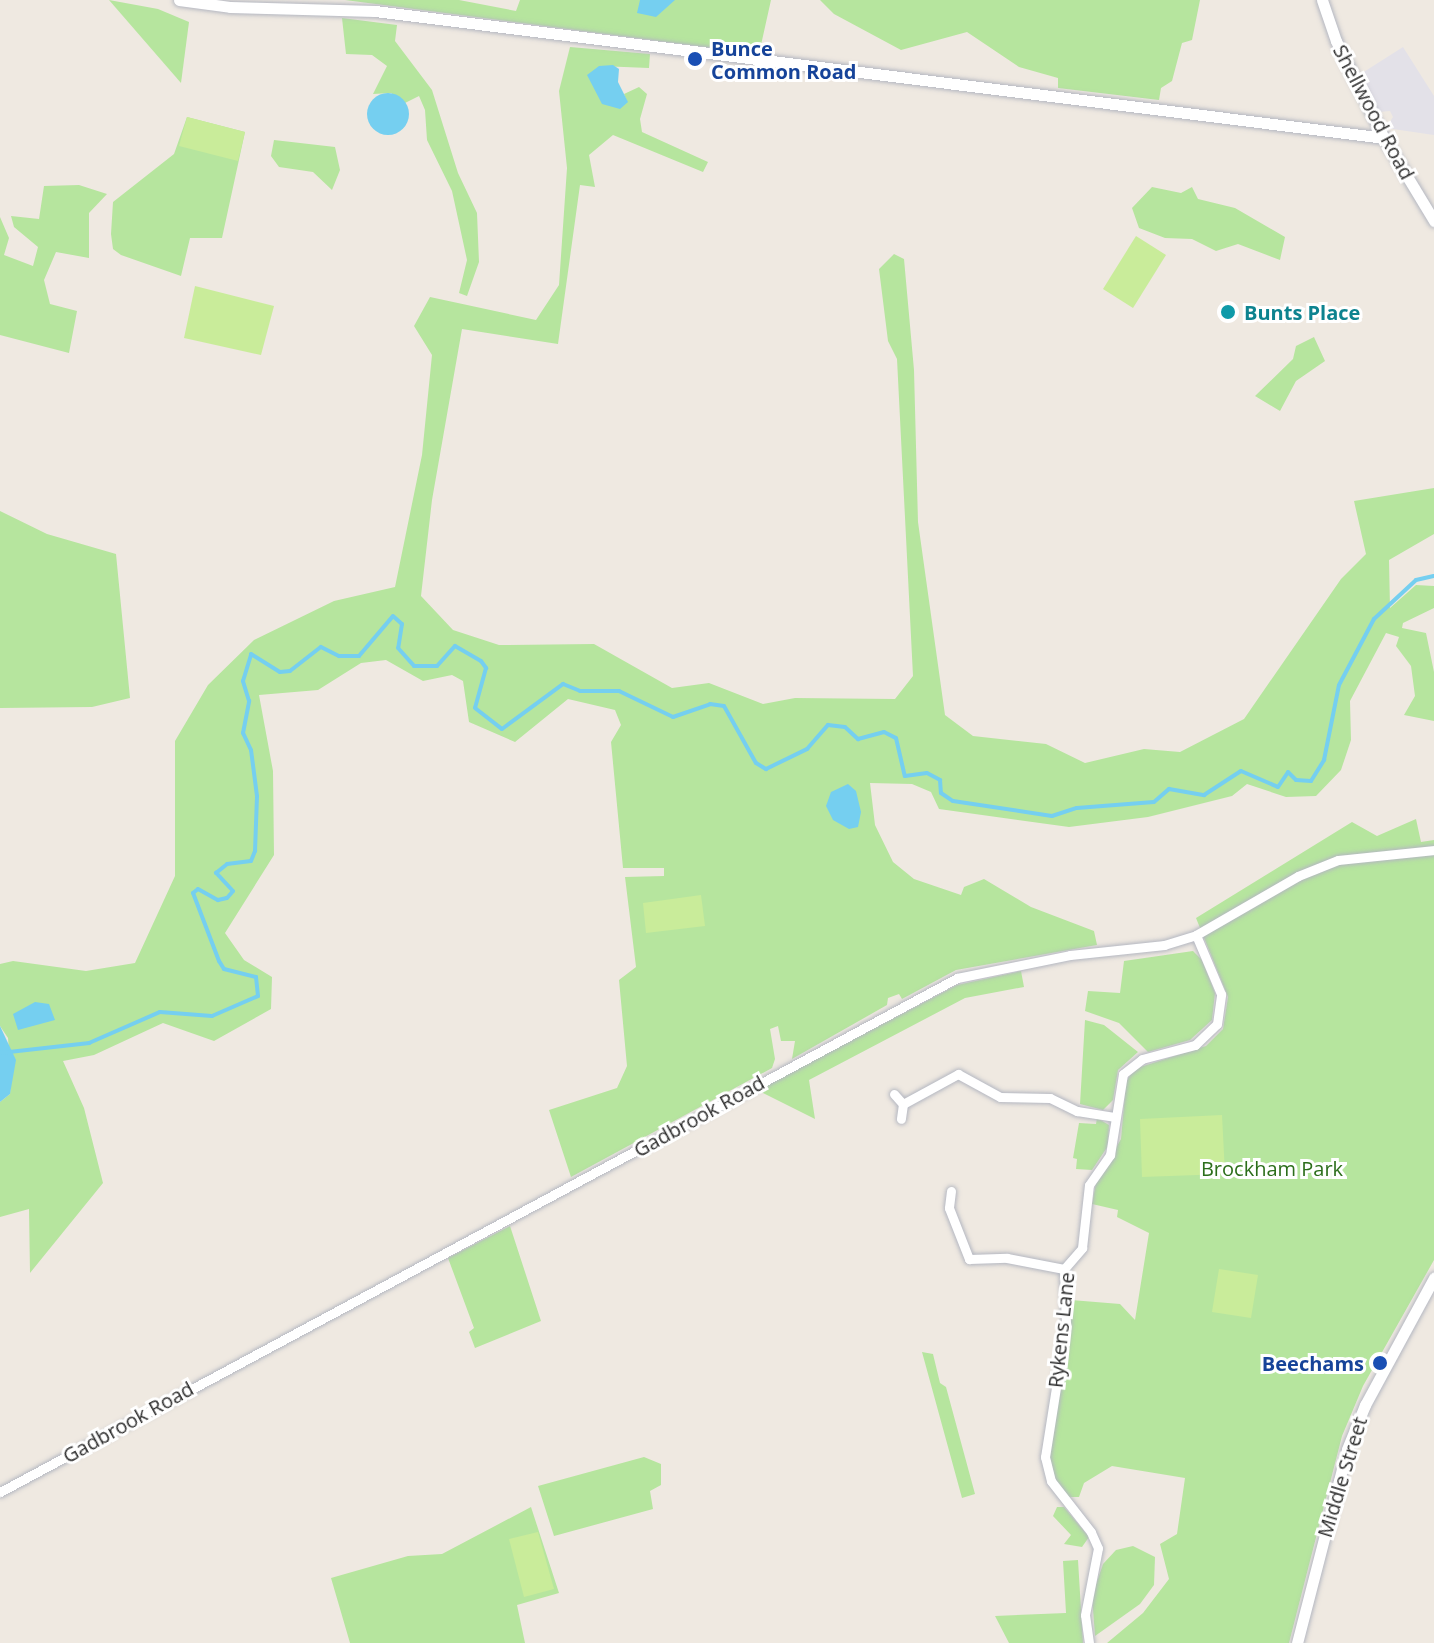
<!DOCTYPE html>
<html>
<head>
<meta charset="utf-8">
<style>
  body { margin:0 }
  #map { position:relative; width:1434px; height:1643px; overflow:hidden; background:#efe9e1; font-family:"Open Sans",sans-serif }
  div>[style] { position:absolute }
  .industrial>* { inset:0; background:#e3e1e8 }
  .green>* { inset:0; background:#b6e59e }
  .pitch>* { inset:0; background:#c9ec9a }
  .water>* { inset:0; background:#75cff0 }
  .round { border-radius:50% }
  .stream>* { height:4px; margin:-2px; padding:0 2px; transform-origin:2px; border-radius:2px; background:#75cff0 }
  .roads { filter:drop-shadow(0 0 2px #b4b7c1) drop-shadow(0 0 2px #b4b7c1) }
  .minor>* { height:9px; margin:-4.5px; padding:0 4.5px; transform-origin:4.5px; border-radius:4.5px; background:#fff }
  .tertiary>* { height:11px; margin:-5.5px; padding:0 5.5px; transform-origin:5.5px; border-radius:5.5px; background:#fff }
  .dots>* { width:22px; height:22px; translate:-50% -50%; box-sizing:border-box; border:4px solid #fff; border-radius:50% }
  span { translate:-50% -50%; white-space:nowrap; text-align:center; line-height:1.15; -webkit-text-stroke:6px #fff; paint-order:stroke }
  .transit-label { font-size:20px; color:#164399; font-weight:700 }
  .left { translate:0 -50%; text-align:left }
  .right { translate:-100% -50%; text-align:right }
  .street-label { font-size:20px; color:#2e2e2e }
  .culture-label { font-size:20px; color:#0d838f; font-weight:700 }
  .park-label { font-size:20px; color:#2c6e1b }
</style>
</head>
<body>
<div id="map">
  <div class="industrial">
    <i style="clip-path:polygon(1403px 47px,1434px 96px,1434px 135px,1386px 128px,1393px 117px,1390px 111px,1379px 112px,1359px 75px)"></i>
  </div>
  <div class="green">
    <i style="clip-path:polygon(109px 0,158px 9px,189px 22px,181px 83px)"></i>
    <i style="clip-path:polygon(345px 0,459px 0,516px 11px,520px 0,771px 0,759px 54px)"></i>
    <i style="clip-path:polygon(820px 0,1200px 0,1192px 40px,1182px 43px,1172px 81px,1161px 88px,1159px 100px,1058px 88px,1058px 78px,1019px 67px,967px 32px,901px 50px,834px 14px)"></i>
    <i style="clip-path:polygon(342px 18px,397px 25px,395px 41px,432px 90px,458px 173px,477px 213px,479px 262px,467px 296px,459px 293px,467px 260px,452px 191px,427px 140px,425px 110px,419px 96px,405px 103px,391px 93px,373px 94px,387px 66px,372px 55px,346px 54px)"></i>
    <i style="clip-path:polygon(570px 47px,650px 54px,649px 68px,599px 66px,627px 102px,624px 94px,639px 87px,647px 94px,640px 119px,642px 132px,708px 162px,703px 172px,613px 135px,589px 155px,595px 187px,580px 185px,558px 344px,462px 329px,432px 500px,421px 596px,453px 630px,499px 645px,594px 644px,672px 688px,709px 683px,763px 704px,795px 698px,895px 699px,913px 676px,897px 359px,888px 341px,879px 269px,894px 254px,904px 259px,914px 370px,918px 522px,945px 715px,973px 736px,1046px 744px,1085px 763px,1144px 749px,1180px 752px,1244px 719px,1341px 579px,1366px 554px,1354px 501px,1434px 488px,1434px 534px,1389px 560px,1390px 608px,1416px 585px,1434px 586px,1434px 608px,1403px 623px,1402px 628px,1426px 633px,1434px 672px,1434px 721px,1404px 715px,1415px 696px,1411px 666px,1396px 646px,1399px 637px,1386px 633px,1350px 701px,1351px 740px,1341px 770px,1316px 796px,1286px 797px,1247px 784px,1232px 796px,1148px 817px,1069px 827px,939px 809px,931px 792px,912px 784px,870px 783px,875px 825px,893px 862px,914px 879px,961px 895px,964px 887px,984px 879px,1031px 907px,1094px 931px,1097px 945px,956px 970px,902px 999px,899px 994px,888px 998px,887px 1005px,792px 1059px,795px 1041px,781px 1041px,778px 1026px,770px 1029px,775px 1059px,772px 1068px,571px 1177px,549px 1110px,617px 1088px,627px 1066px,619px 980px,636px 967px,625px 877px,664px 876px,664px 868px,623px 868px,611px 742px,621px 725px,615px 710px,568px 699px,515px 742px,469px 722px,463px 681px,452px 675px,423px 681px,386px 660px,361px 663px,318px 690px,259px 695px,273px 771px,274px 855px,225px 933px,244px 960px,272px 977px,271px 1009px,214px 1041px,163px 1023px,94px 1055px,63px 1061px,84px 1108px,103px 1183px,30px 1273px,29px 1209px,0 1217px,0 1102px,10px 1094px,11px 1078px,8px 1038px,0 1026px,0 964px,13px 961px,86px 971px,135px 963px,175px 876px,175px 741px,208px 685px,254px 640px,334px 601px,395px 587px,422px 455px,432px 355px,414px 326px,430px 297px,536px 320px,559px 285px,567px 168px,559px 91px)"></i>
    <i style="clip-path:polygon(187px 117px,245px 132px,222px 238px,190px 238px,181px 276px,121px 255px,113px 249px,111px 234px,113px 202px,174px 154px)"></i>
    <i style="clip-path:polygon(274px 140px,335px 147px,340px 170px,332px 190px,313px 172px,279px 167px,271px 156px)"></i>
    <i style="clip-path:polygon(79px 185px,107px 194px,89px 213px,89px 258px,56px 252px,44px 280px,50px 304px,77px 311px,69px 353px,0 335px,0 217px,9px 238px,4px 255px,33px 266px,38px 247px,14px 227px,11px 216px,39px 219px,44px 186px)"></i>
    <i style="clip-path:polygon(1152px 187px,1181px 193px,1192px 187px,1198px 199px,1235px 208px,1285px 237px,1280px 260px,1238px 244px,1216px 251px,1192px 239px,1165px 238px,1139px 228px,1132px 208px)"></i>
    <i style="clip-path:polygon(1314px 337px,1325px 361px,1296px 381px,1280px 411px,1255px 396px,1293px 359px,1296px 346px)"></i>
    <i style="clip-path:polygon(0 511px,47px 534px,116px 554px,130px 698px,92px 707px,0 708px)"></i>
    <i style="clip-path:polygon(1416px 819px,1421px 842px,1434px 840px,1434px 1260px,1363px 1386px,1342px 1436px,1289px 1643px,1107px 1643px,1143px 1613px,1169px 1579px,1160px 1544px,1177px 1534px,1185px 1478px,1112px 1466px,1084px 1483px,1079px 1497px,1069px 1497px,1053px 1478px,1047px 1450px,1071px 1326px,1071px 1300px,1120px 1304px,1135px 1320px,1149px 1233px,1117px 1217px,1118px 1210px,1092px 1204px,1096px 1183px,1121px 1139px,1126px 1082px,1134px 1069px,1206px 1046px,1223px 1029px,1228px 997px,1196px 918px,1352px 822px,1377px 836px)"></i>
    <i style="clip-path:polygon(1193px 951px,1202px 960px,1215px 993px,1212px 1020px,1190px 1040px,1148px 1052px,1119px 1023px,1085px 1011px,1088px 991px,1120px 993px,1124px 961px)"></i>
    <i style="clip-path:polygon(1021px 971px,1024px 987px,965px 998px,809px 1080px,815px 1119px,757px 1090px,957px 985px)"></i>
    <i style="clip-path:polygon(1085px 1020px,1104px 1025px,1138px 1052px,1118px 1070px,1113px 1100px,1103px 1110px,1080px 1104px)"></i>
    <i style="clip-path:polygon(1097px 1118px,1109px 1125px,1108px 1146px,1092px 1170px,1076px 1169px,1077px 1159px,1073px 1158px,1079px 1123px,1096px 1124px)"></i>
    <i style="clip-path:polygon(510px 1226px,541px 1321px,475px 1348px,469px 1332px,474px 1328px,448px 1258px)"></i>
    <i style="clip-path:polygon(922px 1352px,933px 1354px,940px 1383px,946px 1387px,975px 1494px,962px 1498px)"></i>
    <i style="clip-path:polygon(644px 1457px,661px 1464px,661px 1485px,650px 1491px,653px 1509px,554px 1536px,538px 1486px)"></i>
    <i style="clip-path:polygon(531px 1507px,559px 1593px,517px 1605px,525px 1643px,350px 1643px,331px 1578px,408px 1556px,442px 1554px)"></i>
    <i style="clip-path:polygon(1057px 1507px,1064px 1507px,1089px 1537px,1082px 1547px,1064px 1544px,1071px 1535px,1053px 1516px)"></i>
    <i style="clip-path:polygon(1133px 1546px,1155px 1557px,1154px 1585px,1140px 1604px,1095px 1636px,1092px 1596px,1103px 1564px,1116px 1550px)"></i>
    <i style="clip-path:polygon(1078px 1560px,1083px 1643px,1009px 1643px,995px 1616px,1066px 1613px,1063px 1561px)"></i>
  </div>
  <div class="pitch">
    <i style="clip-path:polygon(187px 117px,245px 132px,238px 161px,179px 146px)"></i>
    <i style="clip-path:polygon(1136px 236px,1166px 255px,1133px 308px,1103px 289px)"></i>
    <i style="clip-path:polygon(195px 286px,274px 306px,261px 355px,184px 338px)"></i>
    <i style="clip-path:polygon(701px 895px,705px 926px,646px 933px,643px 903px)"></i>
    <i style="clip-path:polygon(1222px 1115px,1225px 1174px,1142px 1177px,1140px 1119px)"></i>
    <i style="clip-path:polygon(1219px 1269px,1258px 1275px,1251px 1318px,1212px 1312px)"></i>
    <i style="clip-path:polygon(538px 1532px,554px 1589px,524px 1597px,509px 1539px)"></i>
  </div>
  <div class="water">
    <i style="clip-path:polygon(640px 0,675px 0,656px 17px,637px 13px)"></i>
    <i style="clip-path:polygon(613px 65px,619px 69px,618px 82px,628px 102px,620px 109px,602px 104px,587px 75px,599px 66px)"></i>
    <i class="round" style="left:367px;top:93px;width:42px;height:42px"></i>
    <i style="clip-path:polygon(848px 784px,856px 791px,861px 812px,858px 827px,849px 829px,833px 820px,826px 806px,831px 792px)"></i>
    <i style="clip-path:polygon(35px 1002px,49px 1004px,55px 1020px,18px 1030px,13px 1014px)"></i>
    <i style="clip-path:polygon(0 1026px,16px 1060px,10px 1094px,0 1102px)"></i>
  </div>
  <div class="stream">
    <i style="left:0;top:1053px;width:90px;rotate:-6.4deg"></i>
    <i style="left:89px;top:1043px;width:77px;rotate:-23.6deg"></i>
    <i style="left:160px;top:1012px;width:52px;rotate:4.4deg"></i>
    <i style="left:212px;top:1016px;width:50px;rotate:-23.5deg"></i>
    <i style="left:258px;top:996px;width:19px;rotate:-96deg"></i>
    <i style="left:256px;top:977px;width:33px;rotate:-166deg"></i>
    <i style="left:224px;top:969px;width:9px;rotate:-122deg"></i>
    <i style="left:219px;top:961px;width:73px;rotate:-110.9deg"></i>
    <i style="left:193px;top:893px;width:6px;rotate:-39deg"></i>
    <i style="left:198px;top:889px;width:23px;rotate:29deg"></i>
    <i style="left:218px;top:900px;width:9px;rotate:-13deg"></i>
    <i style="left:227px;top:898px;width:9px;rotate:-49deg"></i>
    <i style="left:233px;top:891px;width:25px;rotate:-133deg"></i>
    <i style="left:216px;top:873px;width:14px;rotate:-39deg"></i>
    <i style="left:227px;top:864px;width:24px;rotate:-7deg"></i>
    <i style="left:251px;top:861px;width:11px;rotate:-68deg"></i>
    <i style="left:255px;top:851px;width:55px;rotate:-87.9deg"></i>
    <i style="left:257px;top:796px;width:46px;rotate:-97.4deg"></i>
    <i style="left:251px;top:750px;width:19px;rotate:-115deg"></i>
    <i style="left:243px;top:733px;width:33px;rotate:-79deg"></i>
    <i style="left:249px;top:701px;width:21px;rotate:-107deg"></i>
    <i style="left:243px;top:681px;width:28px;rotate:-73deg"></i>
    <i style="left:251px;top:654px;width:34px;rotate:32deg"></i>
    <i style="left:280px;top:672px;width:10px;rotate:-6deg"></i>
    <i style="left:290px;top:671px;width:39px;rotate:-38deg"></i>
    <i style="left:321px;top:647px;width:20px;rotate:27deg"></i>
    <i style="left:339px;top:656px;width:20px"></i>
    <i style="left:359px;top:656px;width:52px;rotate:-49.6deg"></i>
    <i style="left:393px;top:616px;width:12px;rotate:42deg"></i>
    <i style="left:402px;top:624px;width:24px;rotate:99deg"></i>
    <i style="left:398px;top:648px;width:24px;rotate:48deg"></i>
    <i style="left:414px;top:666px;width:23px"></i>
    <i style="left:437px;top:666px;width:27px;rotate:-48deg"></i>
    <i style="left:455px;top:646px;width:30px;rotate:30deg"></i>
    <i style="left:481px;top:661px;width:9px;rotate:54deg"></i>
    <i style="left:486px;top:668px;width:41px;rotate:105.4deg"></i>
    <i style="left:475px;top:708px;width:34px;rotate:38deg"></i>
    <i style="left:502px;top:729px;width:76px;rotate:-36.4deg"></i>
    <i style="left:563px;top:684px;width:18px;rotate:22deg"></i>
    <i style="left:580px;top:691px;width:39px"></i>
    <i style="left:619px;top:691px;width:60px;rotate:25.7deg"></i>
    <i style="left:673px;top:717px;width:39px;rotate:-19deg"></i>
    <i style="left:710px;top:704px;width:14px;rotate:8deg"></i>
    <i style="left:724px;top:706px;width:65px;rotate:60.7deg"></i>
    <i style="left:756px;top:763px;width:12px;rotate:31deg"></i>
    <i style="left:766px;top:769px;width:46px;rotate:-26deg"></i>
    <i style="left:807px;top:749px;width:32px;rotate:-49deg"></i>
    <i style="left:828px;top:725px;width:17px;rotate:7deg"></i>
    <i style="left:845px;top:727px;width:18px;rotate:43deg"></i>
    <i style="left:858px;top:739px;width:27px;rotate:-15deg"></i>
    <i style="left:884px;top:732px;width:13px;rotate:27deg"></i>
    <i style="left:896px;top:738px;width:39px;rotate:77deg"></i>
    <i style="left:905px;top:776px;width:22px;rotate:-8deg"></i>
    <i style="left:927px;top:773px;width:15px;rotate:28deg"></i>
    <i style="left:940px;top:780px;width:13px;rotate:86deg"></i>
    <i style="left:941px;top:793px;width:14px;rotate:34deg"></i>
    <i style="left:953px;top:801px;width:100px;rotate:8.6deg"></i>
    <i style="left:1052px;top:816px;width:26px;rotate:-18deg"></i>
    <i style="left:1077px;top:808px;width:77px;rotate:-4.5deg"></i>
    <i style="left:1154px;top:802px;width:20px;rotate:-41deg"></i>
    <i style="left:1169px;top:789px;width:36px;rotate:10deg"></i>
    <i style="left:1204px;top:795px;width:44px;rotate:-33deg"></i>
    <i style="left:1241px;top:771px;width:40px;rotate:23.4deg"></i>
    <i style="left:1278px;top:787px;width:18px;rotate:-56deg"></i>
    <i style="left:1288px;top:772px;width:11px;rotate:45deg"></i>
    <i style="left:1296px;top:780px;width:15px;rotate:4deg"></i>
    <i style="left:1311px;top:781px;width:25px;rotate:-58deg"></i>
    <i style="left:1324px;top:760px;width:76px;rotate:-78.7deg"></i>
    <i style="left:1339px;top:685px;width:75px;rotate:-62.1deg"></i>
    <i style="left:1374px;top:619px;width:57px;rotate:-42.9deg"></i>
    <i style="left:1416px;top:580px;width:18px;rotate:-13deg"></i>
  </div>
  <div class="roads">
    <div class="minor">
      <i style="left:894px;top:1094px;width:13px;rotate:48deg"></i>
      <i style="left:903px;top:1104px;width:15px;rotate:98deg"></i>
      <i style="left:903px;top:1104px;width:63px;rotate:-28.6deg"></i>
      <i style="left:958px;top:1074px;width:48px;rotate:28.7deg"></i>
      <i style="left:1000px;top:1097px;width:50px;rotate:1.1deg"></i>
      <i style="left:1050px;top:1098px;width:30px;rotate:26deg"></i>
      <i style="left:1077px;top:1111px;width:39px;rotate:9deg"></i>
      <i style="left:951px;top:1191px;width:17px;rotate:97deg"></i>
      <i style="left:949px;top:1208px;width:55px;rotate:68.6deg"></i>
      <i style="left:969px;top:1259px;width:38px;rotate:-2deg"></i>
      <i style="left:1007px;top:1258px;width:58px;rotate:10.9deg"></i>
      <i style="left:0;top:1492px;width:1086px;rotate:-28.24deg"></i>
      <i style="left:957px;top:978px;width:115px;rotate:-11.5deg"></i>
      <i style="left:1070px;top:955px;width:95px;rotate:-6.1deg"></i>
      <i style="left:1164px;top:945px;width:34px;rotate:-17deg"></i>
      <i style="left:1196px;top:935px;width:118px;rotate:-30deg"></i>
      <i style="left:1298px;top:876px;width:43px;rotate:-21.8deg"></i>
      <i style="left:1338px;top:860px;width:97px;rotate:-5.9deg"></i>
      <i style="left:1089px;top:1643px;width:28px;rotate:-98deg"></i>
      <i style="left:1085px;top:1615px;width:68px;rotate:-79deg"></i>
      <i style="left:1098px;top:1548px;width:17px;rotate:-114deg"></i>
      <i style="left:1091px;top:1532px;width:65px;rotate:-128.1deg"></i>
      <i style="left:1051px;top:1481px;width:25px;rotate:-104deg"></i>
      <i style="left:1045px;top:1457px;width:135px;rotate:-81deg"></i>
      <i style="left:1066px;top:1324px;width:55px;rotate:-92.1deg"></i>
      <i style="left:1064px;top:1269px;width:28px;rotate:-49deg"></i>
      <i style="left:1082px;top:1248px;width:63px;rotate:-83.7deg"></i>
      <i style="left:1089px;top:1185px;width:37px;rotate:-55deg"></i>
      <i style="left:1110px;top:1155px;width:82px;rotate:-80.9deg"></i>
      <i style="left:1123px;top:1074px;width:24px;rotate:-38deg"></i>
      <i style="left:1142px;top:1059px;width:55px;rotate:-14.8deg"></i>
      <i style="left:1195px;top:1045px;width:30px;rotate:-44deg"></i>
      <i style="left:1217px;top:1024px;width:30px;rotate:-82deg"></i>
      <i style="left:1221px;top:994px;width:64px;rotate:-113deg"></i>
    </div>
    <div class="tertiary">
      <i style="left:179px;top:0;width:51px;rotate:7.8deg"></i>
      <i style="left:230px;top:7px;width:145px;rotate:1.6deg"></i>
      <i style="left:375px;top:11px;width:1017px;rotate:7.17deg"></i>
      <i style="left:1322px;top:0;width:43px;rotate:71.1deg"></i>
      <i style="left:1336px;top:41px;width:108px;rotate:63.7deg"></i>
      <i style="left:1384px;top:138px;width:97px;rotate:58.9deg"></i>
      <i style="left:1297px;top:1643px;width:200px;rotate:-75.5deg"></i>
      <i style="left:1347px;top:1449px;width:48px;rotate:-67.8deg"></i>
      <i style="left:1365px;top:1405px;width:145px;rotate:-61.5deg"></i>
    </div>
  </div>
  <div class="dots">
    <i style="left:695px;top:59px;background:#1a4fb4"></i>
    <i style="left:1228px;top:312px;background:#0f9aa8"></i>
    <i style="left:1380px;top:1363px;background:#1a4fb4"></i>
  </div>
  <div class="transit-label">
    <span class="left" style="left:711px;top:60px">Bunce<br>Common Road</span>
    <span class="right" style="left:1364px;top:1363px">Beechams</span>
  </div>
  <div class="street-label">
    <span style="left:1374px;top:112px;rotate:62deg">Shellwood Road</span>
    <span style="left:699px;top:1116px;rotate:-29deg">Gadbrook Road</span>
    <span style="left:1061px;top:1330px;rotate:-84deg">Rykens Lane</span>
    <span style="left:128px;top:1422px;rotate:-29deg">Gadbrook Road</span>
    <span style="left:1342px;top:1477px;rotate:-73deg">Middle Street</span>
  </div>
  <div class="culture-label">
    <span class="left" style="left:1244px;top:312px">Bunts Place</span>
  </div>
  <div class="park-label">
    <span style="left:1272px;top:1168px">Brockham Park</span>
  </div>
</div>
</body>
</html>
